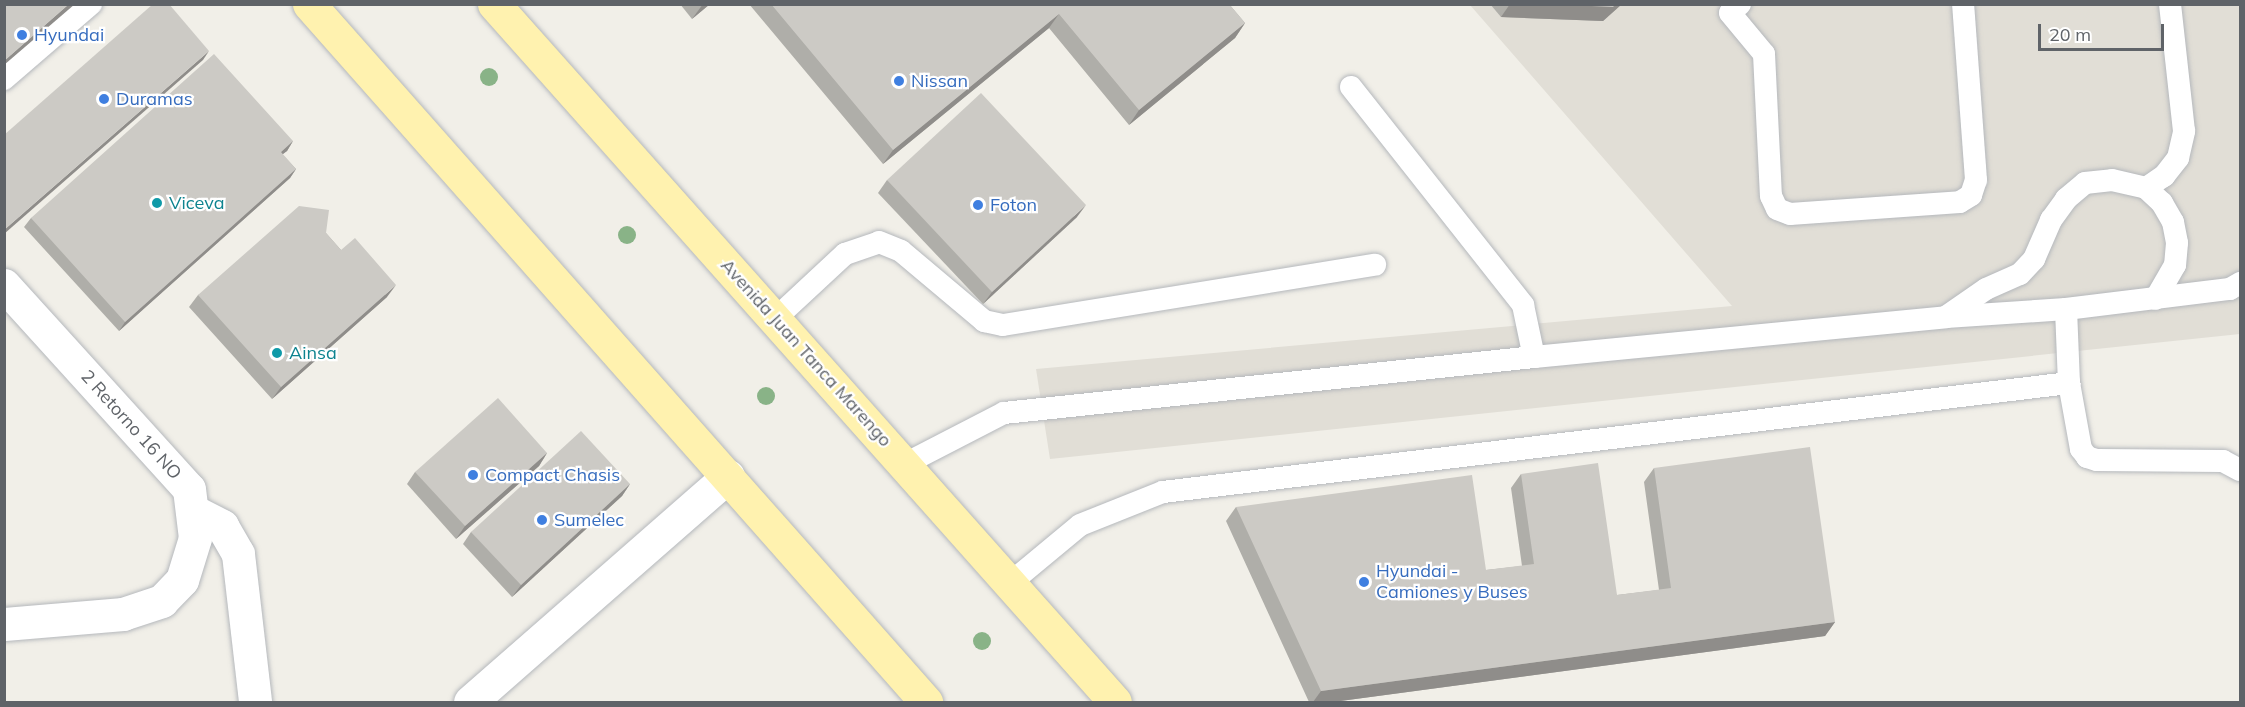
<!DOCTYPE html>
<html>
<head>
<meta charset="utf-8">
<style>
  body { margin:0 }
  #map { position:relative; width:2245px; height:707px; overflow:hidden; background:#f1efe8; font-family:Mulish,sans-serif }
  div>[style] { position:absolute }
  .education>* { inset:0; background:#e1ded6 }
  .roads { filter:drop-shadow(0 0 2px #b5b8bc) drop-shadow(0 0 2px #b5b8bc) }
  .lane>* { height:22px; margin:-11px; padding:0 11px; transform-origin:11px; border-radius:11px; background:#fff }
  .street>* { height:33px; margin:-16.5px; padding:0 16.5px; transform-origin:16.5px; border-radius:16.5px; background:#fff }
  .primary>* { height:33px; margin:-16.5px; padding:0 16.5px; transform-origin:16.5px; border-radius:16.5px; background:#fff2af }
  .trees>* { width:18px; height:18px; margin:-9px; border-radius:50%; background:#89b387 }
  .wall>* { inset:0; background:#afaea9 }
  .shaded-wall>* { inset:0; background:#8f8d8a }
  .building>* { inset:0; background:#cccac5 }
  .dots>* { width:16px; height:16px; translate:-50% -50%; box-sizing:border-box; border:3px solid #fff; border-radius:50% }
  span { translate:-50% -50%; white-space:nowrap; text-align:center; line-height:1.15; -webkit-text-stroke:4.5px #fff; paint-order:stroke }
  .shop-label { font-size:18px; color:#366cbe }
  .left { translate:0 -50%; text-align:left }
  .culture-label { font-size:18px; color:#0d838f }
  .street-label { font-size:18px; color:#5f6368 }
  .frame { position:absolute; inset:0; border:6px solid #5f6368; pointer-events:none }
  .scale { position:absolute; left:2038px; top:24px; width:126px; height:27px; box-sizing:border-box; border:3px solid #5f6368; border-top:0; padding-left:8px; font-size:18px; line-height:21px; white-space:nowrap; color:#5f6368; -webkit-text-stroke:4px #fff; paint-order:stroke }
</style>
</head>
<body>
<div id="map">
  <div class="education">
    <i style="clip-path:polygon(1470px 5px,2240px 5px,2240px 334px,1050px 459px,1036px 369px,1732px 306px)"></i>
  </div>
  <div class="roads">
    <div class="lane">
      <i style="left:1740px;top:4px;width:13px;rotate:138deg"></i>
      <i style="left:1730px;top:13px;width:53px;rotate:50.3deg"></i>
      <i style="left:1764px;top:54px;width:142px;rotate:87.2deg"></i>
      <i style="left:1771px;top:196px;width:14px;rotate:65deg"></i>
      <i style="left:1777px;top:209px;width:14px;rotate:21deg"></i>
      <i style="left:1790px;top:214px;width:170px;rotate:-4deg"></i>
      <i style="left:1960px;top:202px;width:13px;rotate:-32deg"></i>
      <i style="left:1971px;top:195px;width:16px;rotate:-72deg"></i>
      <i style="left:1976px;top:180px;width:176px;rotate:-94.2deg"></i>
      <i style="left:4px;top:79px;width:115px;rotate:-40.8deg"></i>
      <i style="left:1351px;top:87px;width:278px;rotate:51.7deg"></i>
      <i style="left:1523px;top:305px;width:53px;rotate:78.1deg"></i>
      <i style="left:2146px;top:188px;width:22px;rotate:-34deg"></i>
      <i style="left:2164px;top:176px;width:23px;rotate:-52deg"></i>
      <i style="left:2178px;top:158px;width:28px;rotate:-77deg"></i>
      <i style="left:2184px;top:131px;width:128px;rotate:-96.3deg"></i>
      <i style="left:2066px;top:309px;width:74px;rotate:87.7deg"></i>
      <i style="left:2069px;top:383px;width:67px;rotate:79.7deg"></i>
      <i style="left:2081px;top:449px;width:10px;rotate:53deg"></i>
      <i style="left:2087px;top:457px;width:10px;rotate:17deg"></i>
      <i style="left:2097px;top:460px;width:126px;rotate:0.5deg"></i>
      <i style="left:2223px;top:461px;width:19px;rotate:28deg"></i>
      <i style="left:1947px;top:316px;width:47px;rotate:-34.7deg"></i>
      <i style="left:1986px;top:289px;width:37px;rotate:-24deg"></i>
      <i style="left:2020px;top:274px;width:21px;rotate:-47deg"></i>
      <i style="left:2034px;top:259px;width:43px;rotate:-66.4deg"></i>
      <i style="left:2051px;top:220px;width:26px;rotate:-54deg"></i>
      <i style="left:2066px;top:199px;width:25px;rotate:-40deg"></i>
      <i style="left:2085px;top:183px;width:27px;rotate:-6deg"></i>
      <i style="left:2112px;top:180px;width:35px;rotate:13deg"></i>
      <i style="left:2146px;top:188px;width:22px;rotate:43deg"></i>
      <i style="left:2162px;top:203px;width:22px;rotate:60deg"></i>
      <i style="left:2173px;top:222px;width:21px;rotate:79deg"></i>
      <i style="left:2177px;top:243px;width:22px;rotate:95deg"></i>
      <i style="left:2175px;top:265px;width:39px;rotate:120deg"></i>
      <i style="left:775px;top:319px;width:96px;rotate:-42.9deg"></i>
      <i style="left:845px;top:254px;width:36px;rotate:-19deg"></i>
      <i style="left:879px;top:242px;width:24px;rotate:22deg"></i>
      <i style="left:901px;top:251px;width:109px;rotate:40.1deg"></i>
      <i style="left:984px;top:321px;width:19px;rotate:12deg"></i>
      <i style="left:1003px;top:325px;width:377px;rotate:-9.2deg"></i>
      <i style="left:905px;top:464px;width:111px;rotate:-27.3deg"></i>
      <i style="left:1004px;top:413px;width:533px;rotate:-6.03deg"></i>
      <i style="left:1534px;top:357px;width:414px;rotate:-5.5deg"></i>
      <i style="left:1946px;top:317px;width:120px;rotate:-3.8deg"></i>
      <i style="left:2066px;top:309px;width:165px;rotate:-7deg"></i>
      <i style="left:2230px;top:289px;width:12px;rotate:-31deg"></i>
      <i style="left:1009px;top:584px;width:92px;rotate:-39.7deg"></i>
      <i style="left:1080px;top:525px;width:89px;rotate:-21.7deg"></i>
      <i style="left:1163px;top:492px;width:913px;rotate:-6.86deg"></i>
    </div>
    <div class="street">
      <i style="left:4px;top:285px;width:275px;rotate:47.8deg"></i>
      <i style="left:189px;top:489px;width:49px;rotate:83deg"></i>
      <i style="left:195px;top:538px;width:44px;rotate:107.2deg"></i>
      <i style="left:182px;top:580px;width:29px;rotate:134deg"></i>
      <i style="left:162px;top:601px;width:41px;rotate:161.6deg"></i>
      <i style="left:123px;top:614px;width:119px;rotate:175.2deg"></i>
      <i style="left:193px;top:511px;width:33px;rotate:27deg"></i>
      <i style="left:222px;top:526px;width:32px;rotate:60deg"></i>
      <i style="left:238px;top:554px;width:149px;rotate:83.4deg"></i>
      <i style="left:470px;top:702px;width:343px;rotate:-41.2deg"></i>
    </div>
    <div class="primary">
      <i style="left:309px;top:4px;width:932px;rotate:48.52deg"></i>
      <i style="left:494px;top:4px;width:934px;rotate:48.34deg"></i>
    </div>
  </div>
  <div class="trees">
    <i style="left:489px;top:77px"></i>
    <i style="left:627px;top:235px"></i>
    <i style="left:766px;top:396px"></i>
    <i style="left:982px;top:641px"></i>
  </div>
  <div class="wall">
    <i style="clip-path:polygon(680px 4px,710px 4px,692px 19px)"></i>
    <i style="clip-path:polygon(749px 4px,1229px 4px,1245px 23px,1235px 38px,1129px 125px,1049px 28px,883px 164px)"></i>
    <i style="clip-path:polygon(1490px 4px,1622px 4px,1603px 21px,1501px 17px)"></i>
    <i style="clip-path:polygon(293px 141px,287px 151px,282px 154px,296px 169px,290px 178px,119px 331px,24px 227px,31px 218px)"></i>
    <i style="clip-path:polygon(887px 180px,1077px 217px,983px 304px,878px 193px)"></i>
    <i style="clip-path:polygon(326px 233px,341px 250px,387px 297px,272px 399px,189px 307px,198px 295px)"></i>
    <i style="clip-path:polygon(547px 453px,539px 466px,456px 539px,407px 484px,415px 472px)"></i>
    <i style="clip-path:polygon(1654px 468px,1835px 622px,1825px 636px,1333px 702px,1309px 702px,1226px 521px,1236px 507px,1486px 570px,1522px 566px,1511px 488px,1521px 474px,1617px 595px,1659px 590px,1644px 482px)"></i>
    <i style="clip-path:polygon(630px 484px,622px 496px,512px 597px,463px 544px,471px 532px)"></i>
  </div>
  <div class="shaded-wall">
    <i style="clip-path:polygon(69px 4px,75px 4px,4px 65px,4px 61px)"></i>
    <i style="clip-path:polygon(703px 4px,710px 4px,692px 19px)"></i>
    <i style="clip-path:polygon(1510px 4px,1622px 4px,1603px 21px,1501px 17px)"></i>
    <i style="clip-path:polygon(1059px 14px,1049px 28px,883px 164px,893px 150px)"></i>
    <i style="clip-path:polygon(1245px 23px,1235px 38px,1129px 125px,1139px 110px)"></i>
    <i style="clip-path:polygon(209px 51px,203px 60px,4px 234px,4px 230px)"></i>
    <i style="clip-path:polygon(293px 141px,287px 151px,274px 161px,281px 152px)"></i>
    <i style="clip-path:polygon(296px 169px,290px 178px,119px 331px,125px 322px)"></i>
    <i style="clip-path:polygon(1086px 205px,1077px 217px,983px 304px,992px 292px)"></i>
    <i style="clip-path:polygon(396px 285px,387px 297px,272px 399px,281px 387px)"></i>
    <i style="clip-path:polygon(547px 453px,539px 466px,456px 539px,465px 526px)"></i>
    <i style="clip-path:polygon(630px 484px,622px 496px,512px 597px,521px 585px)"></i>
    <i style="clip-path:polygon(1835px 622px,1825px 636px,1333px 702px,1313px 702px,1321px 691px)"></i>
  </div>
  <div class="building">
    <i style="clip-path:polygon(4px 4px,69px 4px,4px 61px)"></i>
    <i style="clip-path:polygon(153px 4px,169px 4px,209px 51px,4px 230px,4px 135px)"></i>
    <i style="clip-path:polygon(771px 4px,1229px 4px,1245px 23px,1139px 110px,1059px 14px,893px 150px)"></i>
    <i style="clip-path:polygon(1549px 4px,1616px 4px,1613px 7px)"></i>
    <i style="clip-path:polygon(214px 54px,293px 141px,281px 152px,296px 169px,125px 322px,31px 218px)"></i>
    <i style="clip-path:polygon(981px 93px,1086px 205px,992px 292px,887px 180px)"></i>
    <i style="clip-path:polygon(299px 206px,329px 210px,326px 233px,341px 250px,355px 238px,396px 285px,281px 387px,198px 295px)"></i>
    <i style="clip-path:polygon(498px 398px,547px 453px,465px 526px,415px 472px)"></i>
    <i style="clip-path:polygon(581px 431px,630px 484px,521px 585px,471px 532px)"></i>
    <i style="clip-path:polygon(1810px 447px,1835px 622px,1321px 691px,1236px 507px,1472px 475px,1486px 570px,1534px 564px,1521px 474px,1598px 463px,1617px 595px,1671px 588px,1654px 468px)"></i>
  </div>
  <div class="dots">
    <i style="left:22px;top:35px;background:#3f7fe0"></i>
    <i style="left:899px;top:81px;background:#3f7fe0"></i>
    <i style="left:104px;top:99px;background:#3f7fe0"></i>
    <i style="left:157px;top:203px;background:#0f9aa8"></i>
    <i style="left:978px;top:205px;background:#3f7fe0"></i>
    <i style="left:277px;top:353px;background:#0f9aa8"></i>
    <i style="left:473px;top:475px;background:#3f7fe0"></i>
    <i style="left:542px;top:520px;background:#3f7fe0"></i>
    <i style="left:1364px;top:582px;background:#3f7fe0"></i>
  </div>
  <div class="shop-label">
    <span class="left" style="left:34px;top:35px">Hyundai</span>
    <span class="left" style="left:911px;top:81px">Nissan</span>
    <span class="left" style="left:116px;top:99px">Duramas</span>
    <span class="left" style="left:990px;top:205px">Foton</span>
    <span class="left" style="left:485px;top:475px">Compact Chasis</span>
    <span class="left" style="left:554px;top:520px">Sumelec</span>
    <span class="left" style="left:1376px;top:582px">Hyundai -<br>Camiones y Buses</span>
  </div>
  <div class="culture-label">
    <span class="left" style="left:169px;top:203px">Viceva</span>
    <span class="left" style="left:289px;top:353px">Ainsa</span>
  </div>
  <div class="street-label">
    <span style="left:806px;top:353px;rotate:48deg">Avenida Juan Tanca Marengo</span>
    <span style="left:131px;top:425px;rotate:48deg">2 Retorno 16 NO</span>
  </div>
  <div class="frame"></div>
  <div class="scale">20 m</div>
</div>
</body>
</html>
